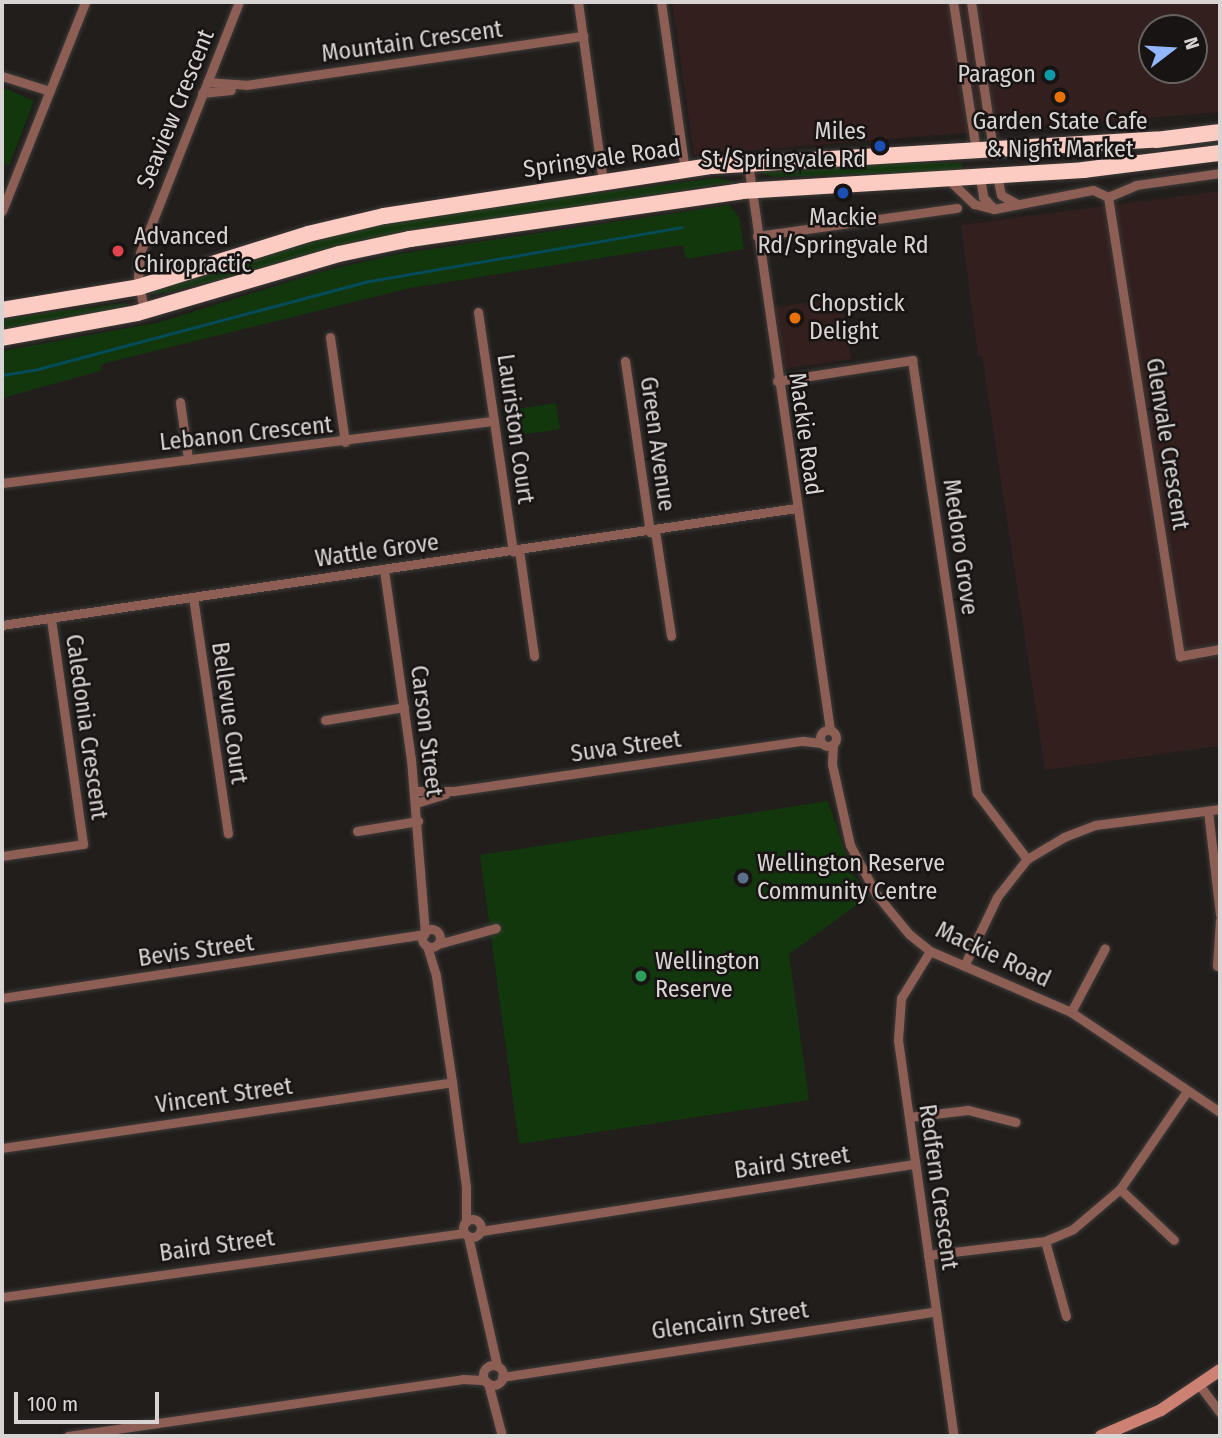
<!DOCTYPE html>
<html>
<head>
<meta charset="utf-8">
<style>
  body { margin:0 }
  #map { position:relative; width:1222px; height:1438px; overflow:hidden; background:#211e1c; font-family:"Fira Sans Condensed",sans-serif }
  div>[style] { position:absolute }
  .commercial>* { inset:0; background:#33201e }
  .green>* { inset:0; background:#12370d }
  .stream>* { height:2.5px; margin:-1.25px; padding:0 1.25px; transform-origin:1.25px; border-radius:1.25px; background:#064b59 }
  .roads { filter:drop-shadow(0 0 2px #3e3b39) drop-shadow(0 0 2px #3e3b39) }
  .street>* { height:9px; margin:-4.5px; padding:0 4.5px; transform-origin:4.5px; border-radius:4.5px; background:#8c5e54 }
  .street>.ring { margin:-4.5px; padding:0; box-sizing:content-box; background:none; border:9px solid #8c5e54; border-radius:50% }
  .secondary>* { height:12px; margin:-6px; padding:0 6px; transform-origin:6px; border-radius:6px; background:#cc8172 }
  .highway>* { height:16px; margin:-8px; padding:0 8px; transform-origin:8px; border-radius:8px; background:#fcccc2 }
  .dots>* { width:19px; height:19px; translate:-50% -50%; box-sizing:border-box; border:4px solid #181413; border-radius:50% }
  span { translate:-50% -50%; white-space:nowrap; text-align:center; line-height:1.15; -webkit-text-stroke:5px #181413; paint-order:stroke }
  .street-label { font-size:24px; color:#d7d4d3 }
  .poi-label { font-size:24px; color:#d7d4d3 }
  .right { translate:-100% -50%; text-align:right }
  .left { translate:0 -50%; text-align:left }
  .frame { position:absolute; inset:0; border:4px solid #d7d4d3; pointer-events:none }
  .north { position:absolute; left:1138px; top:14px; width:70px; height:70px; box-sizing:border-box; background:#181413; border:2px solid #646160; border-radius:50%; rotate:73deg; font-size:19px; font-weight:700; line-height:28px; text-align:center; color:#d7d4d3 }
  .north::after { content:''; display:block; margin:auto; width:24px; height:32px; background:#92b7fd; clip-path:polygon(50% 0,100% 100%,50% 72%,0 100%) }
  .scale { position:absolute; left:14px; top:1392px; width:145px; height:32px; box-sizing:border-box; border:4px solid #d7d4d3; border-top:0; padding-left:9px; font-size:21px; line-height:24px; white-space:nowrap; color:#d7d4d3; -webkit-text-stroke:5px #181413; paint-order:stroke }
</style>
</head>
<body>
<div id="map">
  <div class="commercial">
    <i style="clip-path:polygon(evenodd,672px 2px,1220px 2px,1220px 112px,694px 155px,672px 2px,1152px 28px,1194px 28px,1194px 70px,1152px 70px,1152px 28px)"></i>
    <i style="clip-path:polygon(1220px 191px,1220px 746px,1045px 770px,982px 356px,978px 356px,961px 225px)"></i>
    <i style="clip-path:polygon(842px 298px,851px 359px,785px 369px,775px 307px)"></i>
  </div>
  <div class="green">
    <i style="clip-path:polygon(2px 87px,34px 101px,9px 166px,2px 162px)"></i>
    <i style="clip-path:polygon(888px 163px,962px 163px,962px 169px,953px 171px,775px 177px,757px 172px,758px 169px)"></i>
    <i style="clip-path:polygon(717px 178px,737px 182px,365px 240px,249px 273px,155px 295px,147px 292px,380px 221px)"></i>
    <i style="clip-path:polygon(729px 205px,739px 217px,744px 249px,686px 259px,683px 245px,410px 288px,102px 364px,100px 371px,2px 398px,2px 351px,160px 322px,320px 272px,397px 254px)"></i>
    <i style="clip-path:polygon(124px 303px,128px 305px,112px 311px,2px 331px,2px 319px)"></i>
    <i style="clip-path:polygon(556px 403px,560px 429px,507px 437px,504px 411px)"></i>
    <i style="clip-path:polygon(828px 801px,852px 873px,869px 896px,789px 954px,809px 1100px,519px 1144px,480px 855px)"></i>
  </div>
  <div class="stream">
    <i style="left:2px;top:375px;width:36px;rotate:-9deg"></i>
    <i style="left:38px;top:369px;width:337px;rotate:-14.9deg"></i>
    <i style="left:364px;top:282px;width:322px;rotate:-9.8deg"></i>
  </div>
  <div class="roads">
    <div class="street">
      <i style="left:578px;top:2px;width:182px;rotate:82.1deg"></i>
      <i style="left:661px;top:2px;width:170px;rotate:81.9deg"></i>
      <i style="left:953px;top:2px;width:150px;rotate:81.2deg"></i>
      <i style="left:971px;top:2px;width:149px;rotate:81.5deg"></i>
      <i style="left:2px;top:76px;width:50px;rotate:17.4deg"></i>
      <i style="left:207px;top:82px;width:39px;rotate:4deg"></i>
      <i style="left:246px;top:85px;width:341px;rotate:-8.3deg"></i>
      <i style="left:202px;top:93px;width:29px;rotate:-6deg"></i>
      <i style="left:748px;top:163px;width:573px;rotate:81.77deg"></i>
      <i style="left:997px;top:176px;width:19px;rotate:78deg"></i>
      <i style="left:1001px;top:195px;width:18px;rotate:29deg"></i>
      <i style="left:980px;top:177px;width:20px;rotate:81deg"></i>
      <i style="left:983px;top:197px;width:16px;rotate:47deg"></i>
      <i style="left:994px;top:209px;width:101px;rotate:-10.9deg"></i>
      <i style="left:1093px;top:190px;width:17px;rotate:25deg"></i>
      <i style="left:948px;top:179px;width:36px;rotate:44deg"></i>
      <i style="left:974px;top:204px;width:21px;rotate:14deg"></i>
      <i style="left:1108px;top:197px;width:465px;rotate:81.1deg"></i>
      <i style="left:1180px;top:656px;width:41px;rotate:-9.9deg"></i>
      <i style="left:1108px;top:197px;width:30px;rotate:-23deg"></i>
      <i style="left:1136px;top:185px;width:85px;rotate:-8.1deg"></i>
      <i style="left:2px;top:211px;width:225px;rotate:-68.3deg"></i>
      <i style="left:757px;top:236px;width:202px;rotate:-8deg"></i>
      <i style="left:144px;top:311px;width:34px;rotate:-100deg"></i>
      <i style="left:138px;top:278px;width:25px;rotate:-85deg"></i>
      <i style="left:140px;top:253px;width:270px;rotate:-68.5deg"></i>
      <i style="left:478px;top:312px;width:242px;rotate:81.7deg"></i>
      <i style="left:330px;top:337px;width:106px;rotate:81.9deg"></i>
      <i style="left:625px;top:361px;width:173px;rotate:81.7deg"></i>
      <i style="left:777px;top:381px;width:137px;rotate:-8.8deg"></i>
      <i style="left:912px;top:360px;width:438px;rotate:81.5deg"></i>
      <i style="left:977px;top:793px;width:83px;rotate:52.9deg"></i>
      <i style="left:180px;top:402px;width:58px;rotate:82deg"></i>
      <i style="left:2px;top:483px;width:496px;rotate:-7.2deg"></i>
      <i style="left:655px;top:531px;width:106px;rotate:81.3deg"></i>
      <i style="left:519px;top:550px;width:107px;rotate:81.9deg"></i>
      <i style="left:384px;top:570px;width:191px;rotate:81.9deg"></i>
      <i style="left:411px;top:759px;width:174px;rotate:85.4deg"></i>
      <i style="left:193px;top:597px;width:239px;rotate:81.6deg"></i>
      <i style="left:2px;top:625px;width:803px;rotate:-8.38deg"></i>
      <i style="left:325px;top:720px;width:80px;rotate:-9.3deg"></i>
      <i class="ring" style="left:820px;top:730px;width:7px;height:7px"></i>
      <i style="left:833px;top:744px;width:20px;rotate:93deg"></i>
      <i style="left:832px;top:764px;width:83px;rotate:77.5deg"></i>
      <i style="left:850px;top:845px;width:55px;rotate:62deg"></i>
      <i style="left:876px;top:894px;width:52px;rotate:50.5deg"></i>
      <i style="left:909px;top:934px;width:27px;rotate:39deg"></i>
      <i style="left:930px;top:951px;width:154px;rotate:23.4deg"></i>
      <i style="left:1071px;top:1012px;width:179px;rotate:33.9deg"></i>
      <i style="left:415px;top:791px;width:39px"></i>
      <i style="left:454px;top:791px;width:353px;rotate:-8.2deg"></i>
      <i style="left:803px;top:741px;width:19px;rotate:6deg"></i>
      <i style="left:416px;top:803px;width:31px;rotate:-17deg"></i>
      <i style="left:1208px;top:811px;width:105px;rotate:83.4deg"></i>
      <i style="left:357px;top:831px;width:62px;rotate:-9.3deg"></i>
      <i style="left:2px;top:856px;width:82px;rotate:-8.4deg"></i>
      <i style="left:83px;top:844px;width:228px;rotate:-98.1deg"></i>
      <i class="ring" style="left:422px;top:929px;width:9px;height:9px"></i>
      <i style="left:438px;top:944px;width:60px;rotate:-15.4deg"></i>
      <i style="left:427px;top:946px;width:31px;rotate:73deg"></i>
      <i style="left:436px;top:976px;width:107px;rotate:81.4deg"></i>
      <i style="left:452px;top:1082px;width:106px;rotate:82.4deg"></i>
      <i style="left:466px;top:1187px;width:35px;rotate:90deg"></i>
      <i style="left:930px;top:951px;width:55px;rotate:121.7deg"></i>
      <i style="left:901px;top:998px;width:42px;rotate:94.1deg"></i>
      <i style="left:898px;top:1040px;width:400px;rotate:82deg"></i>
      <i style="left:964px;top:966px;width:76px;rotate:-64.4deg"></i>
      <i style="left:997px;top:897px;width:48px;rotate:-51.7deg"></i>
      <i style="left:1027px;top:859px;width:43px;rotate:-30.7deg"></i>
      <i style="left:1064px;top:837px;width:33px;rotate:-21deg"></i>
      <i style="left:1095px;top:825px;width:126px;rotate:-7.3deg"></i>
      <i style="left:1217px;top:966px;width:46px;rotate:-86.3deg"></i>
      <i style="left:2px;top:998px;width:427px;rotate:-8.6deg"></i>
      <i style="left:1071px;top:1012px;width:72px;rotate:-62deg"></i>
      <i style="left:909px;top:1117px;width:59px;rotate:-6.8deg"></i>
      <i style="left:968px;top:1110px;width:49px;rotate:14.3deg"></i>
      <i style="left:2px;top:1148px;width:455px;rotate:-8.3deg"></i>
      <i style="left:1120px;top:1189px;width:74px;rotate:43.4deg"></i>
      <i class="ring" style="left:463px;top:1219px;width:9px;height:9px"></i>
      <i style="left:481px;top:1231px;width:439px;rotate:-8.8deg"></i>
      <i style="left:468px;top:1236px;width:133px;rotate:77.4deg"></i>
      <i style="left:1045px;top:1241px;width:78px;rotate:74.4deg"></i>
      <i style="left:928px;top:1255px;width:118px;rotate:-6.8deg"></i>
      <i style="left:1045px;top:1241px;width:30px;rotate:-23deg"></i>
      <i style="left:1073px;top:1229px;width:62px;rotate:-40.4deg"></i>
      <i style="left:1120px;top:1189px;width:119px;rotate:-55.6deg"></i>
      <i style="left:2px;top:1297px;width:466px;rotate:-7.9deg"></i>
      <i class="ring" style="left:483px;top:1365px;width:11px;height:11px"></i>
      <i style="left:502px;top:1377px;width:439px;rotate:-8.6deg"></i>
      <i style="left:488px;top:1383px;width:55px;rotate:75.2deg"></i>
      <i style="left:1200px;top:1386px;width:34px;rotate:53deg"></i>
      <i style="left:68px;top:1436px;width:399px;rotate:-8.2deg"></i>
      <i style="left:463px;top:1379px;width:22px;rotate:3deg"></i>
    </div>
    <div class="secondary">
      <i style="left:1101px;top:1436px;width:65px;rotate:-23.4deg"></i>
      <i style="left:1161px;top:1410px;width:71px;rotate:-34.1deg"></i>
    </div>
    <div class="highway">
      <i style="left:2px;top:310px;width:139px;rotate:-9.5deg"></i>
      <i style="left:139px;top:287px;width:177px;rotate:-17.4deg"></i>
      <i style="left:308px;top:234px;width:78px;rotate:-13.3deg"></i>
      <i style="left:384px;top:216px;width:332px;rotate:-8.7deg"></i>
      <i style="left:712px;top:166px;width:445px;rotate:-3.4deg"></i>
      <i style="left:1156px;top:140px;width:64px;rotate:-7.1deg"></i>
      <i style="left:2px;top:338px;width:137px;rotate:-10.5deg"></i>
      <i style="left:137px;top:313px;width:210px;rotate:-16.3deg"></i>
      <i style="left:339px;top:254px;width:73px;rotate:-11.9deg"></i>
      <i style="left:410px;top:239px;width:335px;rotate:-8.2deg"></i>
      <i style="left:742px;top:191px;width:342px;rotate:-3.5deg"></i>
      <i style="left:1083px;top:170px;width:138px;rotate:-7.1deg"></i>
    </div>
  </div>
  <div class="dots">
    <i style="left:1050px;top:75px;background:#0f9aa8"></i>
    <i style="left:1060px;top:97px;background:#e8710a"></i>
    <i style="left:880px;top:146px;background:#1a4fb4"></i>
    <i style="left:843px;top:193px;background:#1a4fb4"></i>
    <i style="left:118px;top:251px;background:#e0444e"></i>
    <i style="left:795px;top:318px;background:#e8710a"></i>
    <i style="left:743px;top:878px;background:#5c6f8a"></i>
    <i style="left:641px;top:976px;background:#2e9e5b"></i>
  </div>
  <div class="street-label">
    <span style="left:412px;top:42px;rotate:-8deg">Mountain Crescent</span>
    <span style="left:176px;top:109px;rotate:-68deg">Seaview Crescent</span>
    <span style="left:602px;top:159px;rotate:-8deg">Springvale Road</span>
    <span style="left:515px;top:429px;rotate:82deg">Lauriston Court</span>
    <span style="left:246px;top:434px;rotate:-6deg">Lebanon Crescent</span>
    <span style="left:805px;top:434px;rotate:82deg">Mackie Road</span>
    <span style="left:657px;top:444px;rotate:82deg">Green Avenue</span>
    <span style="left:1167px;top:444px;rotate:81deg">Glenvale Crescent</span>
    <span style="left:960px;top:547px;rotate:82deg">Medoro Grove</span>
    <span style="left:377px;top:551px;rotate:-8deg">Wattle Grove</span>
    <span style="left:229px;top:713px;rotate:82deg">Bellevue Court</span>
    <span style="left:86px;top:727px;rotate:82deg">Caledonia Crescent</span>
    <span style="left:426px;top:731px;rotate:83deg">Carson Street</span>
    <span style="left:626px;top:747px;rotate:-8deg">Suva Street</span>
    <span style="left:196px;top:951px;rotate:-8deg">Bevis Street</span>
    <span style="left:993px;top:955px;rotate:25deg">Mackie Road</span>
    <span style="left:224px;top:1096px;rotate:-8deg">Vincent Street</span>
    <span style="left:792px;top:1163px;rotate:-8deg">Baird Street</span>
    <span style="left:938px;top:1187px;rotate:82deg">Redfern Crescent</span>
    <span style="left:217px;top:1246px;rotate:-8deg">Baird Street</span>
    <span style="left:730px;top:1321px;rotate:-8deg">Glencairn Street</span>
  </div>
  <div class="poi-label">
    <span class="right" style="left:1036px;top:75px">Paragon</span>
    <span style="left:1060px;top:136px">Garden State Cafe<br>&amp; Night Market</span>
    <span class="right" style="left:866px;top:146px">Miles<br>St/Springvale Rd</span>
    <span style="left:843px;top:232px">Mackie<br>Rd/Springvale Rd</span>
    <span class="left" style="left:134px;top:251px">Advanced<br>Chiropractic</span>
    <span class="left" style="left:809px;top:318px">Chopstick<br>Delight</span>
    <span class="left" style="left:757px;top:878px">Wellington Reserve<br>Community Centre</span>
    <span class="left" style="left:655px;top:976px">Wellington<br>Reserve</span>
  </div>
  <div class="frame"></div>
  <div class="north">N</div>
  <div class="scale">100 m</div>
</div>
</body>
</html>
